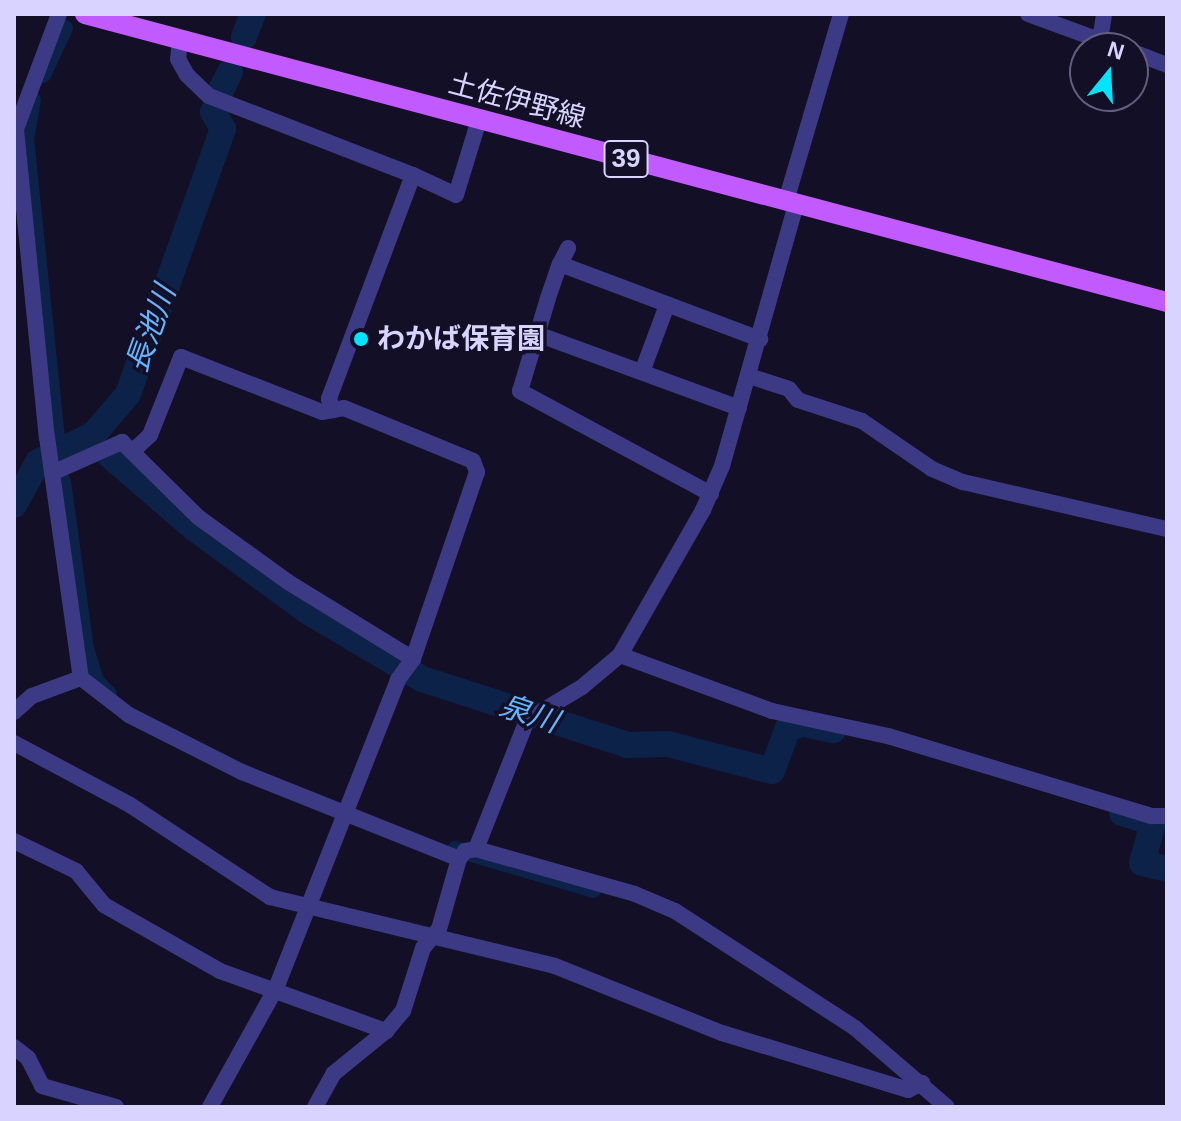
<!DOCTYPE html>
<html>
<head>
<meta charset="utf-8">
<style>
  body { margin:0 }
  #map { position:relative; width:1181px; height:1121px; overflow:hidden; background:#130f26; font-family:Helvetica,"Noto Sans JP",sans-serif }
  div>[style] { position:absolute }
  .canal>* { height:16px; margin:-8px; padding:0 8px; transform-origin:8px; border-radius:8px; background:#0c2248 }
  .river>* { height:26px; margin:-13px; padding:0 13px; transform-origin:13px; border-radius:13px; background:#0c2248 }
  .minor>* { height:16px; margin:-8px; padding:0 8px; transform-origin:8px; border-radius:8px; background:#3d3a85 }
  .primary>* { height:20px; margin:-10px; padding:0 10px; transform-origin:10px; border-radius:10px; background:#c25bff }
  .dots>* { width:22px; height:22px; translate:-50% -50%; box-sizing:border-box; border:4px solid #130f26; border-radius:50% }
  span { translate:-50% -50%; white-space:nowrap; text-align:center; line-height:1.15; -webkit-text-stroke:7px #130f26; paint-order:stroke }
  .shield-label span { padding:2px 6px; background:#130f26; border:2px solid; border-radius:6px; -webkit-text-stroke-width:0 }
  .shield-label { font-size:26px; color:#d9d4ff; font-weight:700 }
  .street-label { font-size:28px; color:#d9d4ff }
  .poi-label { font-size:28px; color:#d9d4ff; font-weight:700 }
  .left { translate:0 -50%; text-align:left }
  .water-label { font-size:30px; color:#62b6ff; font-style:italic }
  .frame { position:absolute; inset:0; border:16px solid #d9d4ff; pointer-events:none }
  .north { position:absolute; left:1069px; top:32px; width:80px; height:80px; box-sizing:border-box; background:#130f26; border:2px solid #625e7d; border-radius:50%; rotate:18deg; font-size:22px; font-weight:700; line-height:32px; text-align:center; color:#d9d4ff }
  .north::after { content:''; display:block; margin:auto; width:28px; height:36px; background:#00e5ff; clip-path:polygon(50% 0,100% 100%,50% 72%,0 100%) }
</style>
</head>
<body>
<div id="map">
  <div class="canal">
    <i style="left:43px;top:75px;width:52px;rotate:-64.9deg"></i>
    <i style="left:33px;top:100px;width:39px;rotate:100deg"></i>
    <i style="left:26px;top:138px;width:320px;rotate:84.1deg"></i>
    <i style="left:63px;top:481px;width:169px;rotate:82.2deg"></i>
    <i style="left:86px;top:648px;width:34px;rotate:73deg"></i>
    <i style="left:96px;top:681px;width:18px;rotate:45deg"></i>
    <i style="left:455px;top:849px;width:144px;rotate:16.5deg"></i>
  </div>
  <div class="river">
    <i style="left:244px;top:37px;width:25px;rotate:-69deg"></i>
    <i style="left:221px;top:90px;width:20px;rotate:-63deg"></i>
    <i style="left:109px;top:455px;width:112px;rotate:40.7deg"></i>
    <i style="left:194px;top:528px;width:140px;rotate:36.3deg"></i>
    <i style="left:307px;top:611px;width:134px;rotate:30.6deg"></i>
    <i style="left:422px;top:679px;width:215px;rotate:17.8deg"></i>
    <i style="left:627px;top:745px;width:41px;rotate:-1.4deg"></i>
    <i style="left:668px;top:744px;width:107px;rotate:14.6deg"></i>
    <i style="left:772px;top:771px;width:46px;rotate:-69.6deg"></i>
    <i style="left:788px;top:728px;width:16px;rotate:-14deg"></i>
    <i style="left:804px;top:724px;width:30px;rotate:12deg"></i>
    <i style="left:14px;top:505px;width:49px;rotate:-60.8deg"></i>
    <i style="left:38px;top:462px;width:63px;rotate:-26.6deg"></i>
    <i style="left:94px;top:434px;width:52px;rotate:-49.6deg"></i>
    <i style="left:128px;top:394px;width:282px;rotate:-70.3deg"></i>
    <i style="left:223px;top:129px;width:20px;rotate:-120deg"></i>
    <i style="left:1122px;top:813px;width:33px;rotate:18deg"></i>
    <i style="left:1153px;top:823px;width:41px;rotate:105.4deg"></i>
    <i style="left:1142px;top:863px;width:26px;rotate:13deg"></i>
  </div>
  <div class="minor">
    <i style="left:59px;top:14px;width:123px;rotate:110.5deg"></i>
    <i style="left:16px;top:129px;width:310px;rotate:84.3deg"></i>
    <i style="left:47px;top:437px;width:243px;rotate:82deg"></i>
    <i style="left:81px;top:678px;width:61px;rotate:37.6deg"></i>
    <i style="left:129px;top:715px;width:127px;rotate:26.8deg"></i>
    <i style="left:242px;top:772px;width:234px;rotate:21.8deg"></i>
    <i style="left:1028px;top:14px;width:99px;rotate:20.1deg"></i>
    <i style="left:180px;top:38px;width:21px;rotate:95deg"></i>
    <i style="left:178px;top:59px;width:18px;rotate:61deg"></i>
    <i style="left:187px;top:75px;width:30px;rotate:44deg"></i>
    <i style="left:209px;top:96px;width:219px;rotate:21.2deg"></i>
    <i style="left:413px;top:175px;width:239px;rotate:110.6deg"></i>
    <i style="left:329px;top:399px;width:12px;rotate:70deg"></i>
    <i style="left:1100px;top:40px;width:26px;rotate:-81deg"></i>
    <i style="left:1133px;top:52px;width:36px;rotate:21deg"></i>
    <i style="left:413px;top:175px;width:47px;rotate:24.9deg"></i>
    <i style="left:456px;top:195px;width:78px;rotate:-73deg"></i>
    <i style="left:786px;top:201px;width:195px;rotate:-73.6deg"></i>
    <i style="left:560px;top:264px;width:18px;rotate:-63deg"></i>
    <i style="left:537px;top:334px;width:215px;rotate:20.1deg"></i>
    <i style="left:642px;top:372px;width:72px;rotate:-69.5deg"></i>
    <i style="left:749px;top:376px;width:42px;rotate:18deg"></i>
    <i style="left:789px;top:389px;width:14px;rotate:51deg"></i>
    <i style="left:798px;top:400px;width:67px;rotate:18.2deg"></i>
    <i style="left:862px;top:421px;width:85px;rotate:34.4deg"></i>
    <i style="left:932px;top:469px;width:34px;rotate:23deg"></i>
    <i style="left:963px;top:482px;width:209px;rotate:13deg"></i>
    <i style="left:134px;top:450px;width:22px;rotate:-43deg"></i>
    <i style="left:150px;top:435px;width:84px;rotate:-68.3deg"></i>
    <i style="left:181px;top:357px;width:151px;rotate:21.3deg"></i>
    <i style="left:322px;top:412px;width:22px;rotate:-10deg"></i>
    <i style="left:344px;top:408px;width:139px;rotate:22.3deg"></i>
    <i style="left:473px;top:461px;width:12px;rotate:70deg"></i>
    <i style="left:477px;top:472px;width:198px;rotate:108.9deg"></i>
    <i style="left:413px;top:659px;width:26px;rotate:126deg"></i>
    <i style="left:398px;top:680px;width:334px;rotate:111.6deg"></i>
    <i style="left:275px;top:990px;width:134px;rotate:119.1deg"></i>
    <i style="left:52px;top:473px;width:77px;rotate:-23.9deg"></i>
    <i style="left:122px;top:442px;width:107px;rotate:44.6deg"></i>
    <i style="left:198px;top:517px;width:111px;rotate:35.8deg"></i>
    <i style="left:288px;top:582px;width:147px;rotate:31.6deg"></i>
    <i style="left:711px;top:494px;width:217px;rotate:-151.7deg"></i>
    <i style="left:520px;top:391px;width:97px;rotate:-73.2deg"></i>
    <i style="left:548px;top:298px;width:36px;rotate:-71deg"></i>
    <i style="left:560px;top:264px;width:214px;rotate:20.6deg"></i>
    <i style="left:620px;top:655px;width:162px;rotate:20.2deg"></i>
    <i style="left:772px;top:711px;width:119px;rotate:12.2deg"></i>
    <i style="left:888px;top:736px;width:276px;rotate:16.9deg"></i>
    <i style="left:1152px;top:816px;width:15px"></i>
    <i style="left:14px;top:712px;width:24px;rotate:-42deg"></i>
    <i style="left:32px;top:696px;width:52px;rotate:-20.2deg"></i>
    <i style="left:14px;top:743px;width:132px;rotate:28.1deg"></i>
    <i style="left:130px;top:805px;width:168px;rotate:33.3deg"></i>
    <i style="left:270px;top:897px;width:293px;rotate:13.6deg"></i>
    <i style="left:555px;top:966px;width:180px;rotate:21.9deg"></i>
    <i style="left:722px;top:1033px;width:195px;rotate:17deg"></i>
    <i style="left:908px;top:1090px;width:16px;rotate:-27deg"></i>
    <i style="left:14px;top:841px;width:69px;rotate:25.8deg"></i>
    <i style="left:76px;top:871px;width:44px;rotate:50.5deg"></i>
    <i style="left:104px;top:905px;width:133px;rotate:29.6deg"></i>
    <i style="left:220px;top:971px;width:177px;rotate:19.9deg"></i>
    <i style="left:386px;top:1031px;width:26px;rotate:-50deg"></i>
    <i style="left:403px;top:1011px;width:66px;rotate:-72.4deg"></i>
    <i style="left:423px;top:948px;width:25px;rotate:-50deg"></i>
    <i style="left:439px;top:929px;width:73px;rotate:-74.1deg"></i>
    <i style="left:459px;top:859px;width:10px;rotate:-53deg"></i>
    <i style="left:465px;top:851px;width:11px;rotate:-10deg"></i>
    <i style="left:476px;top:849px;width:139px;rotate:-68.4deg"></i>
    <i style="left:527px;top:720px;width:64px;rotate:-31deg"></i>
    <i style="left:582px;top:687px;width:50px;rotate:-40.1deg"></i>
    <i style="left:620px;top:655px;width:167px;rotate:-60.2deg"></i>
    <i style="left:703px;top:510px;width:48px;rotate:-66.6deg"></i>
    <i style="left:722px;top:466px;width:272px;rotate:-74.2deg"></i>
    <i style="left:476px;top:849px;width:165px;rotate:15.8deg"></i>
    <i style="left:635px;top:894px;width:43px;rotate:23deg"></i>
    <i style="left:675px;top:911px;width:215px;rotate:33deg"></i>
    <i style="left:855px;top:1028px;width:121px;rotate:40.7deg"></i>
    <i style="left:14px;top:1047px;width:18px;rotate:38deg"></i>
    <i style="left:28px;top:1058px;width:31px;rotate:63deg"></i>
    <i style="left:42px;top:1086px;width:77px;rotate:15.8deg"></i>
    <i style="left:315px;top:1107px;width:38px;rotate:-61deg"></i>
    <i style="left:333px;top:1074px;width:68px;rotate:-39.1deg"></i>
  </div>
  <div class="primary">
    <i style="left:85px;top:14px;width:1120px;rotate:14.91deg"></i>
  </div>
  <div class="dots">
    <i style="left:361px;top:339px;background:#00e5ff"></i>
  </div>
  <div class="shield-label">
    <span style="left:626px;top:159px">39</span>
  </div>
  <div class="street-label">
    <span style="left:517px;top:101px;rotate:15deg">土佐伊野線</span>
  </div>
  <div class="poi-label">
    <span class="left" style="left:377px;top:339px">わかば保育園</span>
  </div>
  <div class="water-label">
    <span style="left:151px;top:329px;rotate:-70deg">長池川</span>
    <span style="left:529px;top:714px;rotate:18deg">泉川</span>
  </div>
  <div class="frame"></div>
  <div class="north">N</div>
</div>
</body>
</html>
